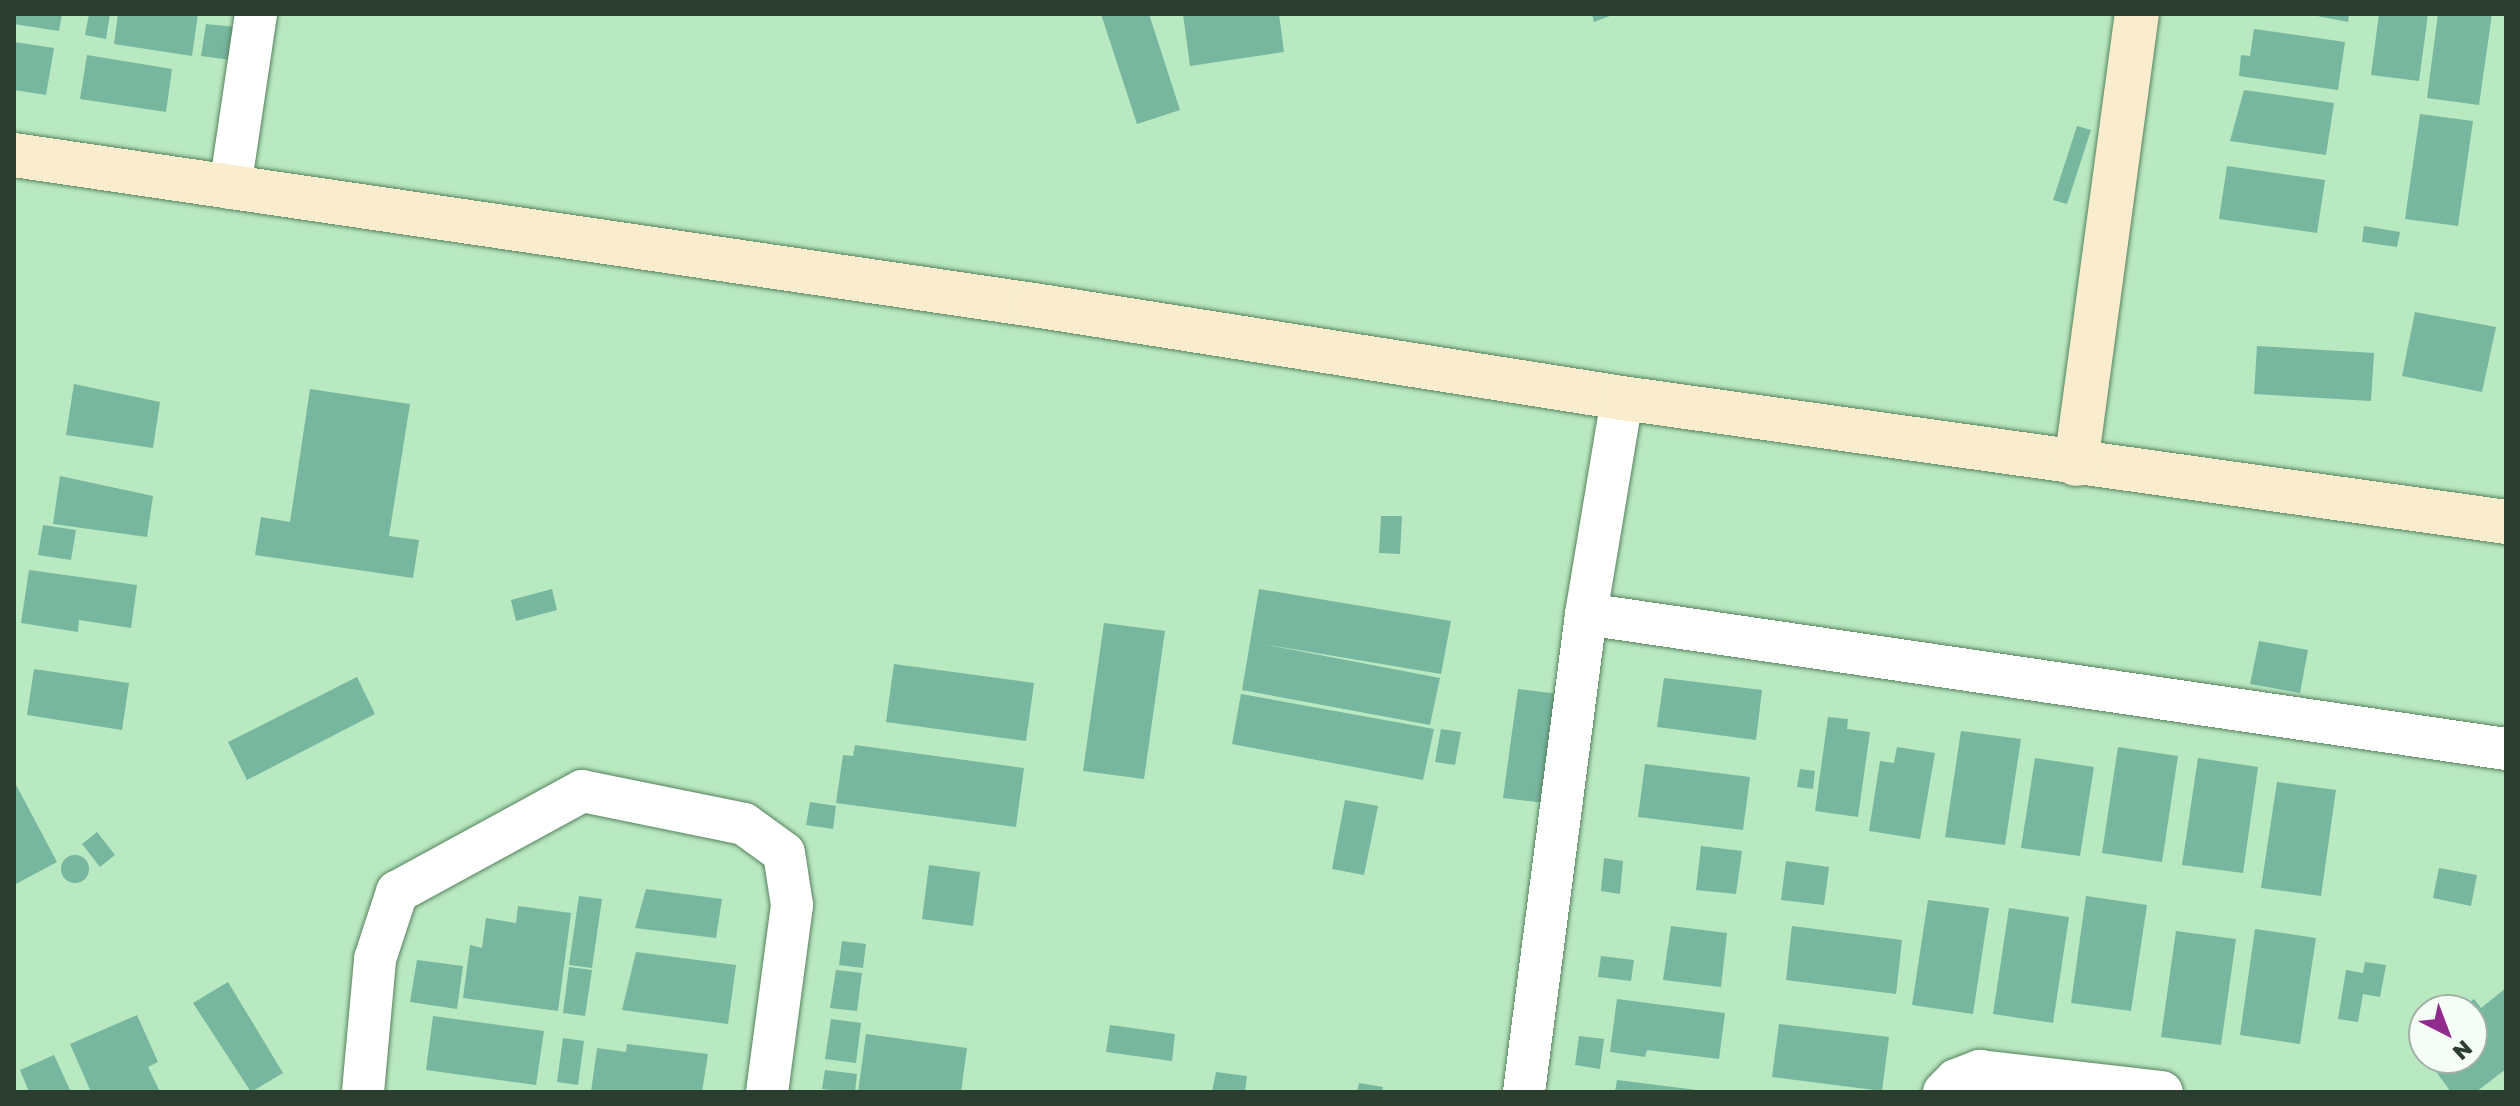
<!DOCTYPE html>
<html>
<head>
<meta charset="utf-8">
<style>
  body { margin:0 }
  #map { position:relative; width:2520px; height:1106px; overflow:hidden; background:#b9e9c1; font-family:"Golos Text",sans-serif }
  div>[style] { position:absolute }
  .building>* { inset:0; background:#77b69f }
  .round { border-radius:50% }
  .roads { filter:drop-shadow(0 0 2px #57825f) drop-shadow(0 0 2px #57825f) }
  .street>* { height:42px; margin:-21px; padding:0 21px; transform-origin:21px; border-radius:21px; background:#fff }
  .secondary>* { height:44px; margin:-22px; padding:0 22px; transform-origin:22px; border-radius:22px; background:#f9edce }
  span { translate:-50% -50%; white-space:nowrap; text-align:center; line-height:1.15; -webkit-text-stroke:6px #f5fef6; paint-order:stroke }
  .frame { position:absolute; inset:0; border:16px solid #2a3d2e; pointer-events:none }
  .north { position:absolute; left:2408px; top:994px; width:80px; height:80px; box-sizing:border-box; background:#f5fef6; border:2px solid #a4b1a6; border-radius:50%; rotate:138deg; font-size:22px; font-weight:700; line-height:32px; text-align:center; color:#2a3d2e }
  .north::after { content:''; display:block; margin:auto; width:28px; height:36px; background:#922a8e; clip-path:polygon(50% 0,100% 100%,50% 72%,0 100%) }
</style>
</head>
<body>
<div id="map">
  <div class="building">
    <i style="clip-path:polygon(14px 14px,62px 14px,59px 31px,14px 24px)"></i>
    <i style="clip-path:polygon(89px 14px,110px 14px,106px 39px,85px 35px)"></i>
    <i style="clip-path:polygon(118px 14px,198px 14px,192px 56px,114px 44px)"></i>
    <i style="clip-path:polygon(1101px 14px,1149px 14px,1180px 110px,1137px 124px)"></i>
    <i style="clip-path:polygon(1183px 14px,1279px 14px,1284px 52px,1190px 66px)"></i>
    <i style="clip-path:polygon(1592px 14px,1615px 14px,1594px 22px)"></i>
    <i style="clip-path:polygon(2307px 14px,2349px 14px,2348px 22px)"></i>
    <i style="clip-path:polygon(2379px 14px,2428px 14px,2419px 81px,2371px 75px)"></i>
    <i style="clip-path:polygon(2438px 14px,2492px 14px,2479px 105px,2427px 98px)"></i>
    <i style="clip-path:polygon(206px 24px,236px 27px,231px 60px,201px 56px)"></i>
    <i style="clip-path:polygon(2254px 29px,2345px 42px,2338px 90px,2239px 76px,2241px 55px,2250px 56px)"></i>
    <i style="clip-path:polygon(14px 42px,54px 48px,46px 95px,14px 90px)"></i>
    <i style="clip-path:polygon(87px 55px,172px 69px,166px 112px,80px 99px)"></i>
    <i style="clip-path:polygon(2244px 90px,2334px 103px,2326px 155px,2230px 141px)"></i>
    <i style="clip-path:polygon(2420px 114px,2473px 121px,2458px 226px,2405px 219px)"></i>
    <i style="clip-path:polygon(2077px 126px,2091px 130px,2067px 204px,2053px 200px)"></i>
    <i style="clip-path:polygon(2227px 166px,2325px 180px,2317px 233px,2219px 219px)"></i>
    <i style="clip-path:polygon(2364px 226px,2400px 232px,2397px 247px,2362px 242px)"></i>
    <i style="clip-path:polygon(2415px 312px,2496px 327px,2482px 392px,2402px 376px)"></i>
    <i style="clip-path:polygon(2257px 346px,2374px 353px,2371px 401px,2254px 394px)"></i>
    <i style="clip-path:polygon(74px 384px,160px 402px,153px 448px,66px 435px)"></i>
    <i style="clip-path:polygon(310px 389px,410px 404px,389px 536px,419px 540px,413px 578px,255px 555px,261px 517px,290px 522px)"></i>
    <i style="clip-path:polygon(60px 476px,153px 496px,147px 537px,53px 524px)"></i>
    <i style="clip-path:polygon(1381px 516px,1402px 516px,1400px 554px,1379px 553px)"></i>
    <i style="clip-path:polygon(43px 525px,76px 530px,71px 560px,38px 555px)"></i>
    <i style="clip-path:polygon(29px 570px,137px 585px,131px 628px,79px 620px,78px 632px,21px 623px)"></i>
    <i style="clip-path:polygon(552px 589px,557px 610px,516px 621px,511px 600px)"></i>
    <i style="clip-path:polygon(1259px 589px,1451px 621px,1441px 674px,1262px 644px,1440px 678px,1430px 725px,1242px 690px)"></i>
    <i style="clip-path:polygon(1104px 623px,1165px 631px,1144px 779px,1083px 771px)"></i>
    <i style="clip-path:polygon(2259px 641px,2308px 650px,2300px 693px,2250px 684px)"></i>
    <i style="clip-path:polygon(894px 664px,1034px 683px,1026px 741px,886px 722px)"></i>
    <i style="clip-path:polygon(34px 669px,129px 683px,122px 730px,27px 715px)"></i>
    <i style="clip-path:polygon(357px 677px,375px 714px,247px 780px,228px 742px)"></i>
    <i style="clip-path:polygon(1664px 678px,1762px 690px,1756px 740px,1657px 727px)"></i>
    <i style="clip-path:polygon(1518px 689px,1559px 694px,1544px 803px,1503px 798px)"></i>
    <i style="clip-path:polygon(1241px 694px,1434px 729px,1423px 780px,1232px 744px)"></i>
    <i style="clip-path:polygon(1828px 717px,1848px 719px,1847px 729px,1870px 732px,1858px 817px,1815px 811px)"></i>
    <i style="clip-path:polygon(1441px 729px,1461px 732px,1455px 765px,1435px 762px)"></i>
    <i style="clip-path:polygon(1961px 731px,2021px 739px,2005px 845px,1945px 837px)"></i>
    <i style="clip-path:polygon(855px 745px,1024px 768px,1016px 827px,836px 803px,843px 755px,853px 756px)"></i>
    <i style="clip-path:polygon(1897px 747px,1935px 753px,1920px 839px,1869px 831px,1880px 761px,1894px 763px)"></i>
    <i style="clip-path:polygon(2118px 747px,2178px 756px,2162px 862px,2102px 853px)"></i>
    <i style="clip-path:polygon(2035px 758px,2094px 767px,2080px 856px,2021px 848px)"></i>
    <i style="clip-path:polygon(2198px 758px,2258px 767px,2243px 873px,2182px 865px)"></i>
    <i style="clip-path:polygon(1645px 764px,1750px 777px,1743px 830px,1638px 817px)"></i>
    <i style="clip-path:polygon(1800px 769px,1815px 771px,1813px 789px,1797px 787px)"></i>
    <i style="clip-path:polygon(14px 781px,57px 862px,14px 885px)"></i>
    <i style="clip-path:polygon(2277px 782px,2336px 790px,2321px 896px,2261px 888px)"></i>
    <i style="clip-path:polygon(1345px 800px,1378px 806px,1364px 875px,1332px 869px)"></i>
    <i style="clip-path:polygon(810px 802px,836px 806px,833px 829px,806px 825px)"></i>
    <i style="clip-path:polygon(97px 832px,115px 855px,100px 867px,82px 844px)"></i>
    <i style="clip-path:polygon(1701px 846px,1742px 851px,1736px 894px,1696px 890px)"></i>
    <i class="round" style="left:61px;top:855px;width:28px;height:28px"></i>
    <i style="clip-path:polygon(1604px 858px,1623px 861px,1620px 894px,1601px 891px)"></i>
    <i style="clip-path:polygon(1786px 861px,1829px 867px,1824px 905px,1781px 900px)"></i>
    <i style="clip-path:polygon(929px 865px,980px 872px,973px 926px,922px 919px)"></i>
    <i style="clip-path:polygon(2439px 868px,2477px 875px,2471px 906px,2433px 898px)"></i>
    <i style="clip-path:polygon(646px 889px,722px 899px,716px 938px,635px 928px)"></i>
    <i style="clip-path:polygon(579px 896px,602px 899px,592px 968px,569px 965px)"></i>
    <i style="clip-path:polygon(2086px 896px,2147px 905px,2131px 1011px,2071px 1003px)"></i>
    <i style="clip-path:polygon(1928px 900px,1989px 908px,1973px 1014px,1912px 1005px)"></i>
    <i style="clip-path:polygon(518px 906px,571px 913px,558px 1011px,463px 998px,470px 945px,482px 948px,486px 918px,516px 923px)"></i>
    <i style="clip-path:polygon(2009px 908px,2069px 917px,2053px 1023px,1993px 1014px)"></i>
    <i style="clip-path:polygon(1671px 926px,1727px 933px,1721px 987px,1663px 980px)"></i>
    <i style="clip-path:polygon(1792px 926px,1902px 940px,1896px 994px,1786px 980px)"></i>
    <i style="clip-path:polygon(2255px 929px,2316px 938px,2300px 1044px,2240px 1035px)"></i>
    <i style="clip-path:polygon(2176px 931px,2236px 939px,2221px 1045px,2161px 1037px)"></i>
    <i style="clip-path:polygon(842px 941px,866px 944px,863px 968px,839px 965px)"></i>
    <i style="clip-path:polygon(636px 952px,736px 965px,728px 1024px,622px 1010px)"></i>
    <i style="clip-path:polygon(1601px 956px,1634px 960px,1631px 981px,1598px 977px)"></i>
    <i style="clip-path:polygon(417px 960px,463px 966px,457px 1009px,410px 1002px)"></i>
    <i style="clip-path:polygon(2365px 962px,2386px 965px,2380px 997px,2363px 994px,2358px 1022px,2338px 1019px,2346px 970px,2363px 973px)"></i>
    <i style="clip-path:polygon(569px 967px,592px 970px,585px 1016px,563px 1013px)"></i>
    <i style="clip-path:polygon(836px 970px,862px 973px,857px 1011px,830px 1008px)"></i>
    <i style="clip-path:polygon(228px 982px,283px 1073px,251px 1092px,193px 1003px)"></i>
    <i style="clip-path:polygon(2506px 988px,2506px 1069px,2476px 1092px,2451px 1092px,2426px 1058px,2472px 1058px,2472px 1010px,2460px 1010px,2474px 999px,2481px 1008px)"></i>
    <i style="clip-path:polygon(1617px 999px,1725px 1013px,1719px 1059px,1647px 1050px,1645px 1057px,1610px 1052px)"></i>
    <i style="clip-path:polygon(137px 1015px,158px 1062px,148px 1067px,160px 1092px,91px 1092px,70px 1044px)"></i>
    <i style="clip-path:polygon(433px 1016px,544px 1031px,536px 1085px,426px 1070px)"></i>
    <i style="clip-path:polygon(831px 1019px,861px 1023px,856px 1063px,825px 1059px)"></i>
    <i style="clip-path:polygon(1779px 1024px,1889px 1037px,1882px 1091px,1772px 1077px)"></i>
    <i style="clip-path:polygon(1110px 1025px,1175px 1034px,1172px 1061px,1106px 1052px)"></i>
    <i style="clip-path:polygon(866px 1034px,967px 1048px,961px 1092px,858px 1092px)"></i>
    <i style="clip-path:polygon(1579px 1036px,1604px 1039px,1600px 1069px,1575px 1065px)"></i>
    <i style="clip-path:polygon(2424px 1036px,2424px 1055px,2415px 1043px)"></i>
    <i style="clip-path:polygon(563px 1038px,584px 1041px,578px 1085px,557px 1082px)"></i>
    <i style="clip-path:polygon(627px 1044px,708px 1054px,702px 1092px,591px 1092px,597px 1048px,626px 1052px)"></i>
    <i style="clip-path:polygon(54px 1055px,71px 1092px,29px 1092px,20px 1070px)"></i>
    <i style="clip-path:polygon(825px 1070px,857px 1074px,855px 1092px,822px 1089px)"></i>
    <i style="clip-path:polygon(1216px 1072px,1247px 1076px,1245px 1092px,1212px 1092px)"></i>
    <i style="clip-path:polygon(1617px 1080px,1697px 1090px,1696px 1092px,1615px 1092px)"></i>
    <i style="clip-path:polygon(1359px 1083px,1383px 1087px,1382px 1092px,1357px 1092px)"></i>
  </div>
  <div class="roads">
    <div class="street">
      <i style="left:230px;top:188px;width:176px;rotate:-81.5deg"></i>
      <i style="left:1586px;top:614px;width:930px;rotate:8.35deg"></i>
      <i style="left:363px;top:1092px;width:134px;rotate:-84.8deg"></i>
      <i style="left:375px;top:959px;width:71px;rotate:-71.8deg"></i>
      <i style="left:397px;top:892px;width:211px;rotate:-28.6deg"></i>
      <i style="left:582px;top:791px;width:165px;rotate:11.5deg"></i>
      <i style="left:744px;top:824px;width:49px;rotate:35.9deg"></i>
      <i style="left:784px;top:853px;width:53px;rotate:81.3deg"></i>
      <i style="left:792px;top:905px;width:189px;rotate:97.6deg"></i>
      <i style="left:1524px;top:1092px;width:482px;rotate:-82.6deg"></i>
      <i style="left:1586px;top:614px;width:219px;rotate:-80.5deg"></i>
      <i style="left:1944px;top:1092px;width:17px;rotate:-45deg"></i>
      <i style="left:1956px;top:1080px;width:26px;rotate:-21deg"></i>
      <i style="left:1980px;top:1071px;width:183px;rotate:6.6deg"></i>
    </div>
    <div class="secondary">
      <i style="left:14px;top:155px;width:1031px;rotate:8.37deg"></i>
      <i style="left:1034px;top:305px;width:595px;rotate:8.99deg"></i>
      <i style="left:1622px;top:398px;width:893px;rotate:7.98deg"></i>
      <i style="left:2076px;top:464px;width:454px;rotate:-82.3deg"></i>
    </div>
  </div>
  <div class="frame"></div>
  <div class="north">N</div>
</div>
</body>
</html>
